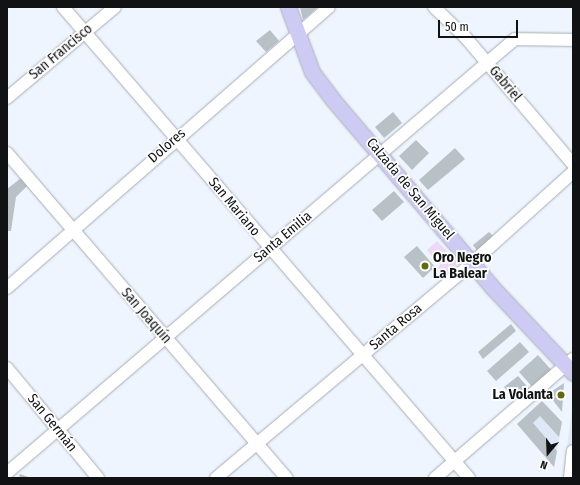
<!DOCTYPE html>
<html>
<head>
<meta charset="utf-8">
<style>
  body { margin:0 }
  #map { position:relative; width:580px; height:485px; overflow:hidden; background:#eff5fe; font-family:"Fira Sans Condensed",sans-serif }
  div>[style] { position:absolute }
  .built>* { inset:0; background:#dee8f6 }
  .green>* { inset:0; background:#edd9f7 }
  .building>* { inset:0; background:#b7c1c6 }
  .roads { filter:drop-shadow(0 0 1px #a7acb4) drop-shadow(0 0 1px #a7acb4) }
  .minor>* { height:12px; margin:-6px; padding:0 6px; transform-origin:6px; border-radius:6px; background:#fff }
  .major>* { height:15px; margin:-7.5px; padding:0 7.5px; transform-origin:7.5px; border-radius:7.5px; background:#cdcaf3 }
  .dots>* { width:11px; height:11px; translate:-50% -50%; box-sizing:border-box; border:2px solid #fff; border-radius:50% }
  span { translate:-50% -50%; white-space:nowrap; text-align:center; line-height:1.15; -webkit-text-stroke:3.5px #fff; paint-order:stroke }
  .street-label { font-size:14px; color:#101214 }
  .poi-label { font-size:14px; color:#101214; font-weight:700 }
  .left { translate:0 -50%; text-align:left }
  .right { translate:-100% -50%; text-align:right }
  .frame { position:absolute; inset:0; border:8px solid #101214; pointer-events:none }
  .north { position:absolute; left:528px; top:433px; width:40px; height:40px; -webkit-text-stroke:3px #fff; paint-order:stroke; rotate:199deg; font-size:11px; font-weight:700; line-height:16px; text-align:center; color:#101214 }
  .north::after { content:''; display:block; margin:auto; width:14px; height:18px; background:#101214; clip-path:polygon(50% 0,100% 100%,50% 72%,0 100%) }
  .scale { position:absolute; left:438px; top:20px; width:80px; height:18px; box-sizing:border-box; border:2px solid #101214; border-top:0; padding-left:5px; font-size:12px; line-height:14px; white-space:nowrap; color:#101214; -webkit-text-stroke:3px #fff; paint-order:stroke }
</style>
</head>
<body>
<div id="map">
  <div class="built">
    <i style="clip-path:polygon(542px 401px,562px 422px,554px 467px,517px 424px)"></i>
    <i style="clip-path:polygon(573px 402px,573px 478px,563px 478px)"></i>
  </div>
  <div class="green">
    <i style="clip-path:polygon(437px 241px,458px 262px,452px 275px,436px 271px,440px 265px,427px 250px)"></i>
  </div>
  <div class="building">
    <i style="clip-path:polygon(300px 7px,318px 7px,303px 20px)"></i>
    <i style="clip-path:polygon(270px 30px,279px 41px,266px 52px,256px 41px)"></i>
    <i style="clip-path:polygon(393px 112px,402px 123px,384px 138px,375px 127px)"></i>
    <i style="clip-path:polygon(416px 140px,429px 153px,412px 170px,399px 156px)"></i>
    <i style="clip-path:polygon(455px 148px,465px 159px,428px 190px,419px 180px)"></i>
    <i style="clip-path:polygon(21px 178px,28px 185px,16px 197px,11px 231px,7px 231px,7px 189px)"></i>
    <i style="clip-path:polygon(394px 191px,404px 202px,382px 221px,372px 210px)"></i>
    <i style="clip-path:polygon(489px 232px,495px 238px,478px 252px,473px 245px)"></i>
    <i style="clip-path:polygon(417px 246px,435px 267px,423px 278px,404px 257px)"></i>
    <i style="clip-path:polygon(511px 324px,516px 331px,483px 359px,478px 352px)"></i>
    <i style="clip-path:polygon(520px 342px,529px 352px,496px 381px,487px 371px)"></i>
    <i style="clip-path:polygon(538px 355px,554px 373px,535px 390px,519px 372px)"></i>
    <i style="clip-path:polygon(518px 376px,531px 391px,518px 403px,504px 387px)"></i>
    <i style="clip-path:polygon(564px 383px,562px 412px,548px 394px)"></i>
    <i style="clip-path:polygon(542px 401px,562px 422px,559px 437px,540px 416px,533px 423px,557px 451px,554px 467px,517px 424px)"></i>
    <i style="clip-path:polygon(20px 474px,31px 478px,19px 478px)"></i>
  </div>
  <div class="roads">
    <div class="minor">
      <i style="left:63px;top:7px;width:622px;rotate:49.24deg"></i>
      <i style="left:434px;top:7px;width:45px;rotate:44.1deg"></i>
      <i style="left:466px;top:38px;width:165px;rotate:49.7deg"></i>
      <i style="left:7px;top:98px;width:141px;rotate:-40.1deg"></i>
      <i style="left:7px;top:153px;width:429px;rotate:49.3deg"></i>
      <i style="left:7px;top:288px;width:427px;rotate:-41.1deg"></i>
      <i style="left:7px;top:368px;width:143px;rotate:50.4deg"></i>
      <i style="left:7px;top:473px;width:668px;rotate:-40.51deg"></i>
      <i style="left:515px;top:39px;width:58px;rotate:1deg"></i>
      <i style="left:216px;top:478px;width:334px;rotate:-40deg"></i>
      <i style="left:472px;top:263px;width:136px;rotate:-42deg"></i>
      <i style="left:435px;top:478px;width:182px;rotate:-40.8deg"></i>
      <i style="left:570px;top:478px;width:27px;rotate:-84deg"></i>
    </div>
    <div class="major">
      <i style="left:288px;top:7px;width:69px;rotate:69.7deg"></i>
      <i style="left:312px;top:72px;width:35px;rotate:53deg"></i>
      <i style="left:333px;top:100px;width:245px;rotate:49.6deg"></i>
      <i style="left:492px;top:287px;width:118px;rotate:46.7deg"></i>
    </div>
  </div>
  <div class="dots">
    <i style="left:425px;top:266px;background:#61690c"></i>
    <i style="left:561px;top:395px;background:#61690c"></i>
  </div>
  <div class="street-label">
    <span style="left:61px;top:52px;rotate:-40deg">San Francisco</span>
    <span style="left:505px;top:84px;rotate:50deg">Gabriel</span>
    <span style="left:167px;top:146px;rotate:-41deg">Dolores</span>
    <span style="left:410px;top:189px;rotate:50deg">Calzada de San Miguel</span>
    <span style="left:234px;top:207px;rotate:50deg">San Mariano</span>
    <span style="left:283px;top:237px;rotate:-40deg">Santa Emilia</span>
    <span style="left:146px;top:316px;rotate:49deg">San Joaquín</span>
    <span style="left:396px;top:327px;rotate:-40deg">Santa Rosa</span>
    <span style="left:52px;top:423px;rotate:51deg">San Germán</span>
  </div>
  <div class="poi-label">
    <span class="left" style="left:433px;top:266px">Oro Negro<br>La Balear</span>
    <span class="right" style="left:553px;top:395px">La Volanta</span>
  </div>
  <div class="frame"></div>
  <div class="north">N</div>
  <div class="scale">50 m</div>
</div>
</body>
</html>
